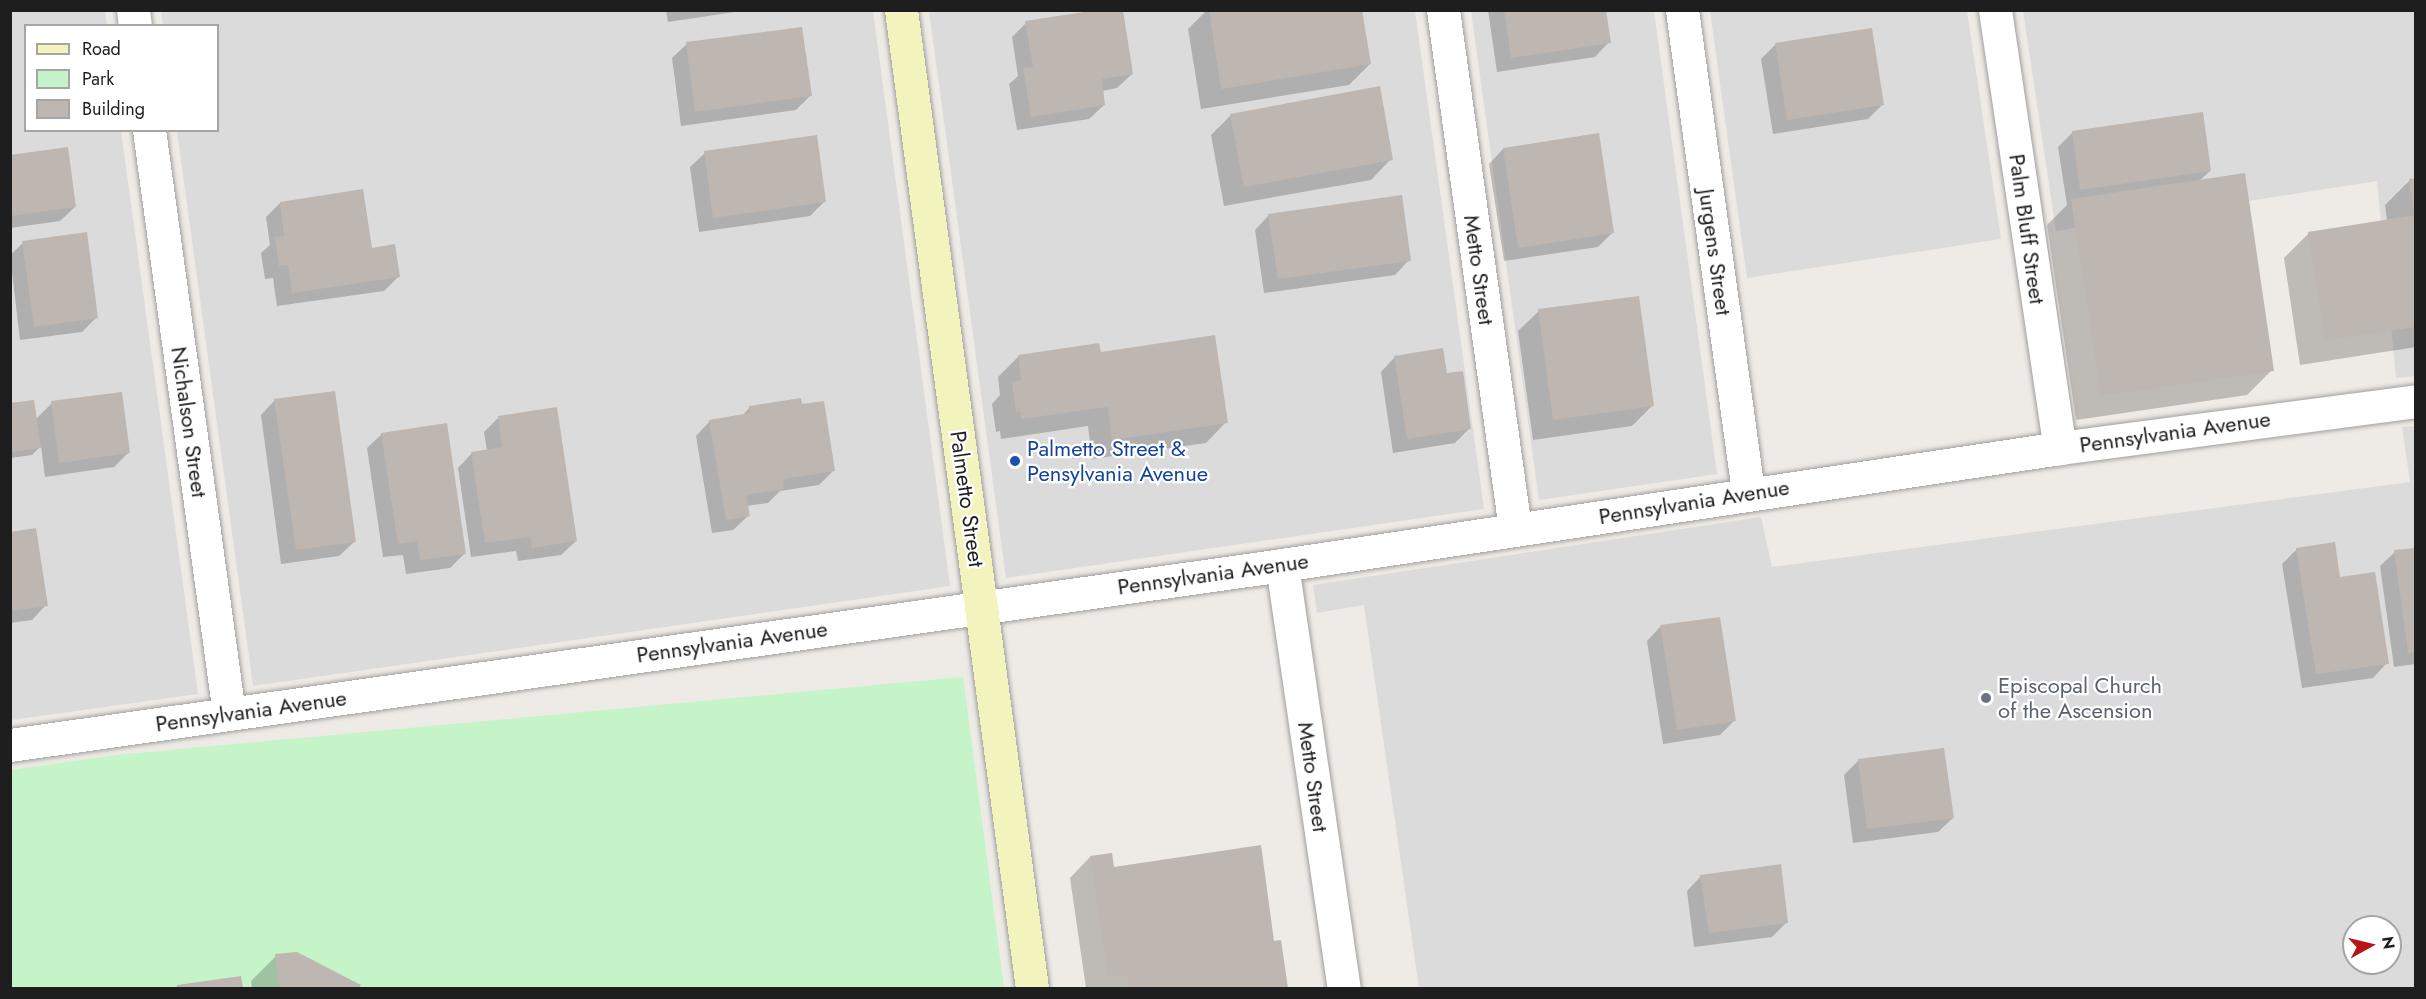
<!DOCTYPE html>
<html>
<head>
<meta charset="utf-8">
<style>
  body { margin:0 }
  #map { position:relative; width:2426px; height:999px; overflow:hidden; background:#eeeae5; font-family:Jost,sans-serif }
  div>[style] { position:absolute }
  .residential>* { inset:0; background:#dcdbdb }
  .park>* { inset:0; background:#c5f4c8 }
  .shadow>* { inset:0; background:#0003 }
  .building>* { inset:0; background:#beb6b1 }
  .roads { filter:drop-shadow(0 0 2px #9f9f9f) drop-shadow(0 0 2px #9f9f9f) }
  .street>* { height:33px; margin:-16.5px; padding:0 16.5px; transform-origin:16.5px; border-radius:16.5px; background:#fff }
  .secondary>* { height:33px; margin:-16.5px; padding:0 16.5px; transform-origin:16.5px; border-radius:16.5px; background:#f2f3bd }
  .dots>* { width:16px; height:16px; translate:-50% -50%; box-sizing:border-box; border:3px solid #fff; border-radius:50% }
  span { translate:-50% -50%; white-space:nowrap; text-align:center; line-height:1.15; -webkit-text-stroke:4.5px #fff; paint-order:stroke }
  .street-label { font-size:22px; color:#1e1e1e }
  .transit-label { font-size:22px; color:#164399 }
  .left { translate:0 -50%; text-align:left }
  .worship-label { font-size:22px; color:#5b616d }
  .frame { position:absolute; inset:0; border:12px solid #1e1e1e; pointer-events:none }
  .legend { position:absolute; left:24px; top:24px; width:195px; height:108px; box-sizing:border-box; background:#fff; border:2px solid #a5a5a5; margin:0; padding:8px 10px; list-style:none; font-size:18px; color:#1e1e1e }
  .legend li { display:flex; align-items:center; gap:12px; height:30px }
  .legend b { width:30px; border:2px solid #a5a5a5 }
  .north { position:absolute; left:2342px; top:915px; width:60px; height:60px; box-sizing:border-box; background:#fff; border:2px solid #a5a5a5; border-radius:50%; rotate:82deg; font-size:16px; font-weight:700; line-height:24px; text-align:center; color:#1e1e1e }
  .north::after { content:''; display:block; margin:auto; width:21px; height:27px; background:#b71418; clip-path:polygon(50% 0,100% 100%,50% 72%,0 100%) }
</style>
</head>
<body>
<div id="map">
  <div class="residential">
    <i style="clip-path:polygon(10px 11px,105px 11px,107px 25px,26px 26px,26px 130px,121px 131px,198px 694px,11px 720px)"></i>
    <i style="clip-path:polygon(161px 11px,873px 11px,950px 586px,253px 686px,177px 131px,218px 130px,218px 26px,163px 25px)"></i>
    <i style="clip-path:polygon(929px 11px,1415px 11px,1484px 509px,1006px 578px)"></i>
    <i style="clip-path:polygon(1471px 11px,1654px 11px,1717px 474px,1539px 500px)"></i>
    <i style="clip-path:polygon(1710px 11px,1967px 11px,2001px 239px,1747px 278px)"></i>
    <i style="clip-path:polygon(2023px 11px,2415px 11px,2415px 376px,2396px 378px,2377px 181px,2056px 231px)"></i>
    <i style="clip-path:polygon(evenodd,2415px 426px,2415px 988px,1419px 988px,1364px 605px,1317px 613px,1313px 585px,1761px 517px,1772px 567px,2410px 482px,2402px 427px,2415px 426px,2354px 927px,2390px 927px,2390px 963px,2354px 963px,2354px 927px)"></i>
  </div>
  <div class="park">
    <i style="clip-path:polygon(963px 677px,1004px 988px,11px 988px,10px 770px,116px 755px)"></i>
  </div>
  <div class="shadow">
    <i style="clip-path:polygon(666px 10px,748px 10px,668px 22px)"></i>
    <i style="clip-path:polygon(1207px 10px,1361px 10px,1370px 64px,1349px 85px,1201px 109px,1188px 29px)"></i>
    <i style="clip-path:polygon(1488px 10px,1604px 10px,1609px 42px,1595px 57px,1497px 72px)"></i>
    <i style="clip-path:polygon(1026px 23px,1132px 74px,1117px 88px,1102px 91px,1104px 105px,1089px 119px,1017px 130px,1009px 84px,1018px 76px,1012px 37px)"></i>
    <i style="clip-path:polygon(687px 44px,810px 96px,796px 110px,681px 126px,672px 58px)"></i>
    <i style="clip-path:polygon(1775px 45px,1882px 105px,1868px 119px,1773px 134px,1761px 59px)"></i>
    <i style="clip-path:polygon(1231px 115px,1391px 159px,1371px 180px,1224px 206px,1211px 135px)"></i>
    <i style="clip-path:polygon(2073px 132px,2210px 171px,2198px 182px,2272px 370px,2247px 395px,2076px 420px,2047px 225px,2067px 205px,2058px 147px)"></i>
    <i style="clip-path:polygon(1503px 149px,1613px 232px,1598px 247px,1504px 261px,1489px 164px)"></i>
    <i style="clip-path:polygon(705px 153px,824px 202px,810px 216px,699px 232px,690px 167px)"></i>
    <i style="clip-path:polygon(10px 157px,75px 207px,60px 221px,10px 228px)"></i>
    <i style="clip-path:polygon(2416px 179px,2416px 347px,2300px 365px,2284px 258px,2309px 233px,2387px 221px,2385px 205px,2410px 180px)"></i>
    <i style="clip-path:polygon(280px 203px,371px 249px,399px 276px,384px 291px,277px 306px,273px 278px,265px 279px,261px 253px,270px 245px,266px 217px)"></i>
    <i style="clip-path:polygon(1269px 215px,1409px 260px,1395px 275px,1264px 293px,1255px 230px)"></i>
    <i style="clip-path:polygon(23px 243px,97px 317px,82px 332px,20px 340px,10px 255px)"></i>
    <i style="clip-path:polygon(1539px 311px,1652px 406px,1632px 426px,1533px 440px,1518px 331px)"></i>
    <i style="clip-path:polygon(1099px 354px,1226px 422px,1206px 443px,1092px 459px,1088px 426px,1001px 439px,1000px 431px,996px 432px,992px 404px,1000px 395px,998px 377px,1018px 357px)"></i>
    <i style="clip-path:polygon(1395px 357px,1445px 375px,1469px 429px,1455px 443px,1393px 453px,1381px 372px)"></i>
    <i style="clip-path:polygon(275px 400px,354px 542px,339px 556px,281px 564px,261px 415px)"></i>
    <i style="clip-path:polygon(52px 403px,129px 452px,114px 467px,45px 477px,41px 446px,32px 455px,10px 458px,10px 404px,36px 419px)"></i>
    <i style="clip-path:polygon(801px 406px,834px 470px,819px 485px,780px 491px,768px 503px,746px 506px,748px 516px,733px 530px,712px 533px,696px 436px,710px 421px,741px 417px,750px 407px)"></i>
    <i style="clip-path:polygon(498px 418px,576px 541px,561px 555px,518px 561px,516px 551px,471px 557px,458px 468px,472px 453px,487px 451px,484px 432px)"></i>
    <i style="clip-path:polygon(382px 434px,465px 553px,450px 568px,406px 574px,403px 555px,383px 557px,367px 448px)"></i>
    <i style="clip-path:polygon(10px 533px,46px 605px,32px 620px,10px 623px)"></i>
    <i style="clip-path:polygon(2297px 549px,2339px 578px,2387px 663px,2373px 678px,2302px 688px,2282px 564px)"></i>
    <i style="clip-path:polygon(2416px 549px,2416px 664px,2394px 667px,2380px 566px,2395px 552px)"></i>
    <i style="clip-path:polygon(1661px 626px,1734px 721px,1720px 735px,1663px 744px,1647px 641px)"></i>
    <i style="clip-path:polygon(1858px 761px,1953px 818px,1938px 832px,1853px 843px,1844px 775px)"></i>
    <i style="clip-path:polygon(1090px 857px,1273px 943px,1279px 942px,1286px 988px,1086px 988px,1070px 878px)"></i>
    <i style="clip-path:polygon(1701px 876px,1787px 922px,1772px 937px,1694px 947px,1687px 891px)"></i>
    <i style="clip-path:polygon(276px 956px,359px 986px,252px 988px,251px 981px)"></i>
    <i style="clip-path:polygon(239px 977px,241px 988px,175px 988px,177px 986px)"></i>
  </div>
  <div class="building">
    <i style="clip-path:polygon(1097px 10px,1123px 10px,1133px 74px,1102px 79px,1105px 105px,1031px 117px,1023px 68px,1033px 67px,1025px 21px)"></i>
    <i style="clip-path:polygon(1209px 10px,1362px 10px,1371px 64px,1221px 89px)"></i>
    <i style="clip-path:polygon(1504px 10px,1606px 10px,1611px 43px,1511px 58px)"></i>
    <i style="clip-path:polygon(802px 27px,812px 96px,695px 112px,686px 42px)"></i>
    <i style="clip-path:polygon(1872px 28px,1884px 105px,1787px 120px,1775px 43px)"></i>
    <i style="clip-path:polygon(1380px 86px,1393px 160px,1244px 187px,1230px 114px)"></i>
    <i style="clip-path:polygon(2203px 112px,2211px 171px,2080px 190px,2072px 131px)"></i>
    <i style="clip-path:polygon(1599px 133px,1614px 233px,1518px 248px,1503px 148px)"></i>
    <i style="clip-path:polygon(817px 135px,826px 202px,713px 218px,704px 151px)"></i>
    <i style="clip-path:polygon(68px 147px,76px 207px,10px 216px,10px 155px)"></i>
    <i style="clip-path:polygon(2245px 173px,2274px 371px,2101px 396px,2071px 199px)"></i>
    <i style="clip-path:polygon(2416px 178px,2416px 215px,2414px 215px,2409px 179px)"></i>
    <i style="clip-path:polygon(363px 189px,372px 248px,395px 244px,400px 277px,292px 293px,288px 265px,279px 266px,275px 237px,284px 236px,280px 202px)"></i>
    <i style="clip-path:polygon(1402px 195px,1411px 261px,1278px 279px,1268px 214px)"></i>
    <i style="clip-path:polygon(2416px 215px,2416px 327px,2325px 340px,2308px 232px)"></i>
    <i style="clip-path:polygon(87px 232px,98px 318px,34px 327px,22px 241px)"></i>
    <i style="clip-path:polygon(1639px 296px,1654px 406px,1553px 420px,1538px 309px)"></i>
    <i style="clip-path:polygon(1215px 335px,1228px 423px,1112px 440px,1108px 407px,1021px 419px,1020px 411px,1016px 412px,1012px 382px,1021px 380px,1018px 355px,1099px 343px,1101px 352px)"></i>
    <i style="clip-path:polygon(1443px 348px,1447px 373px,1463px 371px,1471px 429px,1407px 439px,1394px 356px)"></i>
    <i style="clip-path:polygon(335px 391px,356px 542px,296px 550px,274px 399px)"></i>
    <i style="clip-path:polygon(122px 392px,130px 453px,59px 463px,51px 401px)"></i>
    <i style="clip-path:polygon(801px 398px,802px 404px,824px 401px,835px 471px,783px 479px,784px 489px,746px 495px,750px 516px,726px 520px,709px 420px,750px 413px,749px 406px)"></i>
    <i style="clip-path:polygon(34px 400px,41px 448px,10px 452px,10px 403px)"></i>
    <i style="clip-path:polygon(557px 407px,577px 541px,532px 548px,530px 537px,485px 543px,471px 452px,502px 447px,498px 416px)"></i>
    <i style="clip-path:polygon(447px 423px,466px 554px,420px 560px,417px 541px,398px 544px,381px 433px)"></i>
    <i style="clip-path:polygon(36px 528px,48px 606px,10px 611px,10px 532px)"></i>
    <i style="clip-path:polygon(2335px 542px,2340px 577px,2375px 572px,2389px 664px,2316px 674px,2296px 548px)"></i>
    <i style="clip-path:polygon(2416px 548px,2416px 652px,2408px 653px,2394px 550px)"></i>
    <i style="clip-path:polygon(1720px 617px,1736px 721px,1677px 730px,1660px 625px)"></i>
    <i style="clip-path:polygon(1944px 748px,1954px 818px,1867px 829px,1858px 759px)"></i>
    <i style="clip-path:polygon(1261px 845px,1274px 941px,1281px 940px,1288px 988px,1129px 988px,1127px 975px,1108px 977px,1090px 856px,1112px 853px,1114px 867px)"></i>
    <i style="clip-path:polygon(1781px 864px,1788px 923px,1709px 933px,1700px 875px)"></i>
    <i style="clip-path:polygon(297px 952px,361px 985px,359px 988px,279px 988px,275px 954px)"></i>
    <i style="clip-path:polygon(241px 976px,243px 988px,177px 988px,177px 985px)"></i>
  </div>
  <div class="roads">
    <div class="street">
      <i style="left:133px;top:10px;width:16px;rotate:83deg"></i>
      <i style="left:1443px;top:10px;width:524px;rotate:82.1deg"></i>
      <i style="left:1682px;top:10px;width:488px;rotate:82.2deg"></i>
      <i style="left:1995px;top:10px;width:443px;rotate:81.6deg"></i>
      <i style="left:149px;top:130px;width:589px;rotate:82.2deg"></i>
      <i style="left:1282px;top:565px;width:428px;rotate:81.7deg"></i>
      <i style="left:10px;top:745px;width:1285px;rotate:-8.05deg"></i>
      <i style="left:1282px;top:565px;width:787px;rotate:-8.55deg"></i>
      <i style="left:2060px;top:448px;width:359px;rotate:-7.5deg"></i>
    </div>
    <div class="secondary">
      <i style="left:901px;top:10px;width:987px;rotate:82.37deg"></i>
    </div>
  </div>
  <div class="dots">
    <i style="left:1015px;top:461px;background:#1a4fb4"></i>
    <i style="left:1986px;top:698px;background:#6b7280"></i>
  </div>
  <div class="street-label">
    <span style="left:2027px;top:229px;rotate:82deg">Palm Bluff Street</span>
    <span style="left:1715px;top:252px;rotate:82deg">Jurgens Street</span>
    <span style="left:1479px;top:270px;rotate:82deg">Metto Street</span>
    <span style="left:189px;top:422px;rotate:82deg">Nichalson Street</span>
    <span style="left:2175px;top:432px;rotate:-8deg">Pennsylvania Avenue</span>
    <span style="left:967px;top:499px;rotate:82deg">Palmetto Street</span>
    <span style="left:1694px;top:502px;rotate:-9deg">Pennsylvania Avenue</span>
    <span style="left:1213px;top:574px;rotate:-8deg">Pennsylvania Avenue</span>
    <span style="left:732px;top:642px;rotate:-8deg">Pennsylvania Avenue</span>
    <span style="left:251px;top:711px;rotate:-8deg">Pennsylvania Avenue</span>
    <span style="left:1313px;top:777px;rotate:82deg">Metto Street</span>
  </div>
  <div class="transit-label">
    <span class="left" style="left:1027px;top:461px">Palmetto Street &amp;<br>Pensylvania Avenue</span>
  </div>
  <div class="worship-label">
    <span class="left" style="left:1998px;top:698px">Episcopal Church<br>of the Ascension</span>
  </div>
  <div class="frame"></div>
  <ul class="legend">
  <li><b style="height:8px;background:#f2f3bd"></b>Road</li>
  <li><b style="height:16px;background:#c5f4c8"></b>Park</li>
  <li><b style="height:16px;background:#beb6b1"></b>Building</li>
  </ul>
  <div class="north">N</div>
</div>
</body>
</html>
